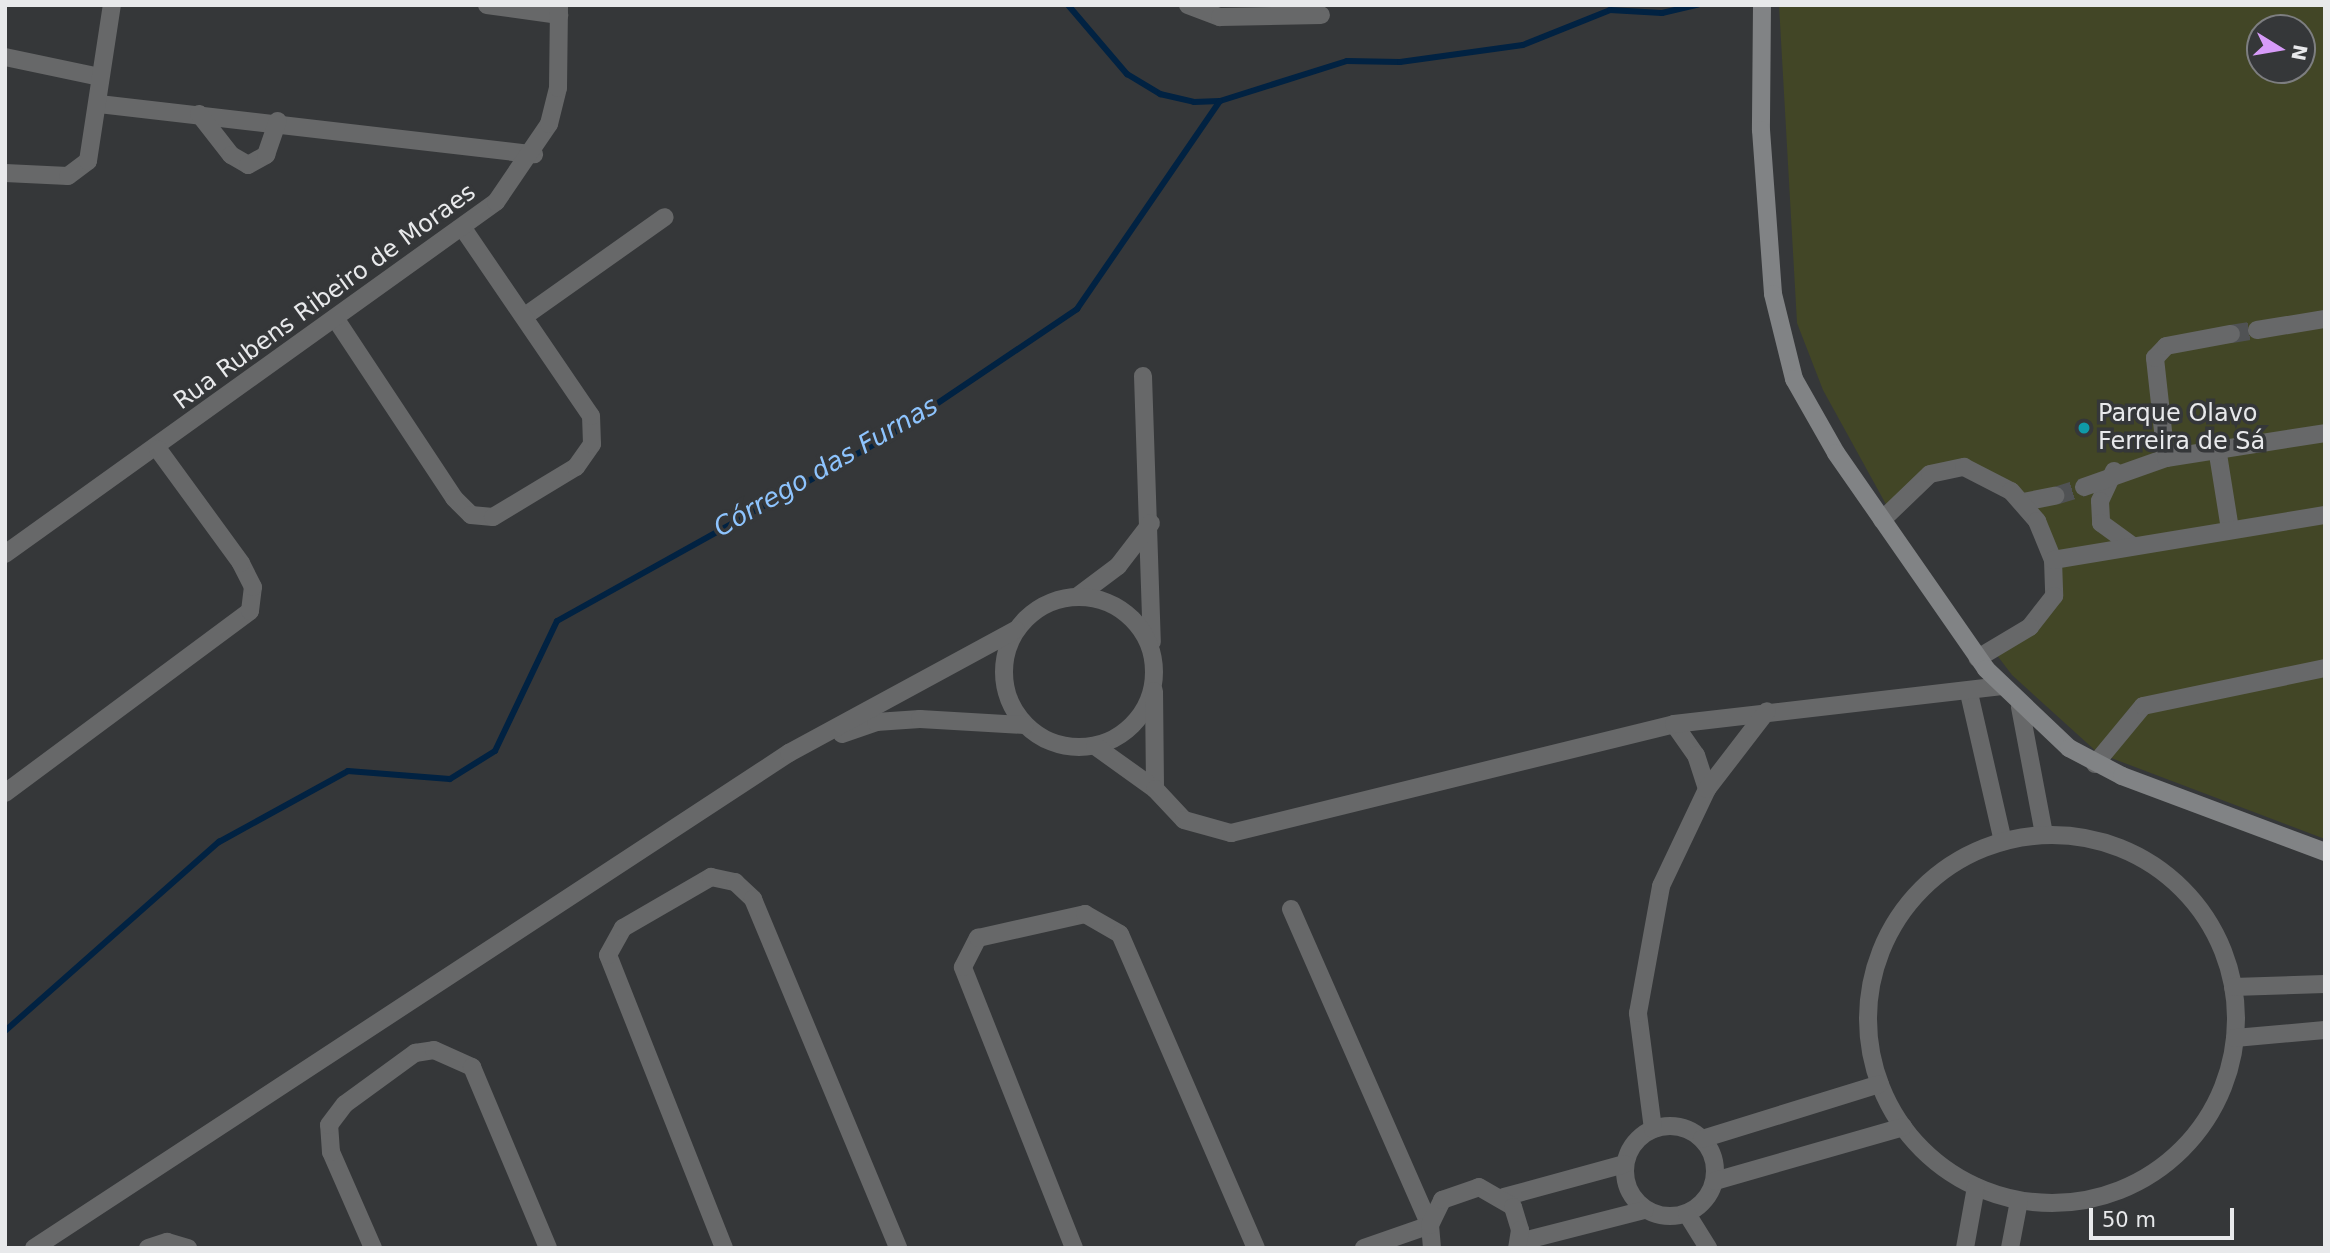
<!DOCTYPE html>
<html>
<head>
<meta charset="utf-8">
<style>
  body { margin:0 }
  #map { position:relative; width:2330px; height:1253px; overflow:hidden; background:#353739; font-family:"DejaVu Sans",sans-serif }
  div>[style] { position:absolute }
  .green>* { inset:0; background:#424626 }
  .stream>* { height:6px; margin:-3px; padding:0 3px; transform-origin:3px; border-radius:3px; background:#012242 }
  .minor-tunnel>* { height:18px; margin-top:-9px; transform-origin:0; background:repeating-linear-gradient(90deg,#505254 0 18px,transparent 0 27px) }
  .minor>* { height:18px; margin:-9px; padding:0 9px; transform-origin:9px; border-radius:9px; background:#676869 }
  .minor>.ring { margin:-9px; padding:0; box-sizing:content-box; background:none; border:18px solid #676869; border-radius:50% }
  .secondary>* { height:18px; margin:-9px; padding:0 9px; transform-origin:9px; border-radius:9px; background:#818385 }
  .dots>* { width:19px; height:19px; translate:-50% -50%; box-sizing:border-box; border:4px solid #353739; border-radius:50% }
  span { translate:-50% -50%; white-space:nowrap; text-align:center; line-height:1.15; -webkit-text-stroke:7px #353739; paint-order:stroke }
  .street-label { font-size:24px; color:#e8e9eb }
  .poi-label { font-size:24px; color:#e8e9eb }
  .left { translate:0 -50%; text-align:left }
  .water-label { font-size:26px; color:#8ec4fe; font-style:italic }
  .frame { position:absolute; inset:0; border:7px solid #e8e9eb; pointer-events:none }
  .north { position:absolute; left:2246px; top:14px; width:70px; height:70px; box-sizing:border-box; background:#353739; border:2px solid #7d7e80; border-radius:50%; rotate:101deg; font-size:19px; font-weight:700; line-height:28px; text-align:center; color:#e8e9eb }
  .north::after { content:''; display:block; margin:auto; width:24px; height:32px; background:#d79bf9; clip-path:polygon(50% 0,100% 100%,50% 72%,0 100%) }
  .scale { position:absolute; left:2089px; top:1208px; width:145px; height:32px; box-sizing:border-box; border:4px solid #e8e9eb; border-top:0; padding-left:9px; font-size:21px; line-height:24px; white-space:nowrap; color:#e8e9eb; -webkit-text-stroke:5px #353739; paint-order:stroke }
</style>
</head>
<body>
<div id="map">
  <div class="green">
    <i style="clip-path:polygon(evenodd,1779px 5px,2325px 5px,2325px 839px,2098px 753px,2012px 675px,1996px 654px,2056px 597px,2028px 502px,1954px 465px,1888px 508px,1823px 390px,1797px 323px,1779px 5px,2260px 28px,2302px 28px,2302px 70px,2260px 70px,2260px 28px)"></i>
  </div>
  <div class="stream">
    <i style="left:1068px;top:5px;width:91px;rotate:49.5deg"></i>
    <i style="left:1127px;top:74px;width:39px;rotate:31deg"></i>
    <i style="left:1160px;top:94px;width:35px;rotate:13deg"></i>
    <i style="left:1194px;top:102px;width:26px;rotate:-2deg"></i>
    <i style="left:1220px;top:101px;width:133px;rotate:-17.5deg"></i>
    <i style="left:1347px;top:61px;width:53px;rotate:1.1deg"></i>
    <i style="left:1400px;top:62px;width:124px;rotate:-7.9deg"></i>
    <i style="left:1523px;top:45px;width:94px;rotate:-21.9deg"></i>
    <i style="left:1610px;top:10px;width:52px;rotate:3.3deg"></i>
    <i style="left:1662px;top:13px;width:37px;rotate:-13deg"></i>
    <i style="left:5px;top:1031px;width:286px;rotate:-41.5deg"></i>
    <i style="left:219px;top:842px;width:147px;rotate:-28.8deg"></i>
    <i style="left:348px;top:771px;width:102px;rotate:4.5deg"></i>
    <i style="left:450px;top:779px;width:53px;rotate:-31.9deg"></i>
    <i style="left:495px;top:751px;width:144px;rotate:-64.5deg"></i>
    <i style="left:557px;top:621px;width:380px;rotate:-29.1deg"></i>
    <i style="left:889px;top:436px;width:227px;rotate:-34deg"></i>
    <i style="left:1077px;top:309px;width:252px;rotate:-55.5deg"></i>
  </div>
  <div class="minor-tunnel">
    <i style="left:2231px;top:334px;width:26px;rotate:-9deg"></i>
    <i style="left:2055px;top:496px;width:30px;rotate:-17deg"></i>
  </div>
  <div class="minor">
    <i style="left:487px;top:5px;width:73px;rotate:7.9deg"></i>
    <i style="left:1188px;top:5px;width:34px;rotate:21deg"></i>
    <i style="left:1220px;top:17px;width:101px;rotate:-1.1deg"></i>
    <i style="left:5px;top:57px;width:97px;rotate:11.9deg"></i>
    <i style="left:99px;top:104px;width:438px;rotate:6.6deg"></i>
    <i style="left:199px;top:114px;width:52px;rotate:52deg"></i>
    <i style="left:231px;top:155px;width:20px;rotate:30deg"></i>
    <i style="left:248px;top:165px;width:21px;rotate:-29deg"></i>
    <i style="left:266px;top:155px;width:36px;rotate:-71deg"></i>
    <i style="left:5px;top:173px;width:63px;rotate:2.7deg"></i>
    <i style="left:68px;top:176px;width:25px;rotate:-37deg"></i>
    <i style="left:88px;top:161px;width:158px;rotate:-81.3deg"></i>
    <i style="left:525px;top:316px;width:171px;rotate:-35.3deg"></i>
    <i style="left:335px;top:318px;width:216px;rotate:56.5deg"></i>
    <i style="left:454px;top:498px;width:24px;rotate:45deg"></i>
    <i style="left:471px;top:515px;width:22px;rotate:5deg"></i>
    <i style="left:493px;top:517px;width:97px;rotate:-31.1deg"></i>
    <i style="left:576px;top:467px;width:28px;rotate:-55deg"></i>
    <i style="left:592px;top:444px;width:28px;rotate:-92deg"></i>
    <i style="left:591px;top:416px;width:225px;rotate:-124.3deg"></i>
    <i style="left:2257px;top:330px;width:69px;rotate:-9.2deg"></i>
    <i style="left:1143px;top:376px;width:266px;rotate:88.1deg"></i>
    <i style="left:2217px;top:448px;width:82px;rotate:80.9deg"></i>
    <i style="left:2166px;top:458px;width:101px;rotate:-96.3deg"></i>
    <i style="left:2155px;top:358px;width:16px;rotate:-47deg"></i>
    <i style="left:2166px;top:346px;width:66px;rotate:-10.5deg"></i>
    <i style="left:2114px;top:471px;width:33px;rotate:115deg"></i>
    <i style="left:2100px;top:501px;width:22px;rotate:87deg"></i>
    <i style="left:2101px;top:523px;width:37px;rotate:36deg"></i>
    <i style="left:2084px;top:487px;width:87px;rotate:-19.5deg"></i>
    <i style="left:2166px;top:458px;width:161px;rotate:-8.9deg"></i>
    <i style="left:2023px;top:502px;width:33px;rotate:-11deg"></i>
    <i style="left:1882px;top:520px;width:66px;rotate:-43.8deg"></i>
    <i style="left:1930px;top:474px;width:35px;rotate:-12deg"></i>
    <i style="left:1964px;top:467px;width:53px;rotate:27.1deg"></i>
    <i style="left:2011px;top:491px;width:40px;rotate:49deg"></i>
    <i style="left:2037px;top:521px;width:42px;rotate:67.7deg"></i>
    <i style="left:2053px;top:560px;width:36px;rotate:88deg"></i>
    <i style="left:2054px;top:596px;width:39px;rotate:128deg"></i>
    <i style="left:2030px;top:627px;width:61px;rotate:149.2deg"></i>
    <i style="left:5px;top:554px;width:604px;rotate:-35.64deg"></i>
    <i style="left:496px;top:202px;width:94px;rotate:-55.8deg"></i>
    <i style="left:549px;top:124px;width:37px;rotate:-76deg"></i>
    <i style="left:558px;top:88px;width:83px;rotate:-89.3deg"></i>
    <i style="left:2053px;top:560px;width:276px;rotate:-9.4deg"></i>
    <i style="left:1078px;top:596px;width:50px;rotate:-36.9deg"></i>
    <i style="left:1118px;top:566px;width:54px;rotate:-52.5deg"></i>
    <i class="ring" style="left:1004px;top:597px;width:132px;height:132px"></i>
    <i style="left:1154px;top:691px;width:98px;rotate:89.4deg"></i>
    <i style="left:1969px;top:693px;width:152px;rotate:77.1deg"></i>
    <i style="left:2020px;top:707px;width:129px;rotate:79.3deg"></i>
    <i style="left:1674px;top:724px;width:38px;rotate:55deg"></i>
    <i style="left:1696px;top:755px;width:36px;rotate:72deg"></i>
    <i style="left:842px;top:734px;width:36px;rotate:-19deg"></i>
    <i style="left:876px;top:722px;width:44px;rotate:-3.9deg"></i>
    <i style="left:920px;top:719px;width:105px;rotate:3.3deg"></i>
    <i style="left:1095px;top:746px;width:74px;rotate:35.6deg"></i>
    <i style="left:1155px;top:789px;width:42px;rotate:46.9deg"></i>
    <i style="left:1184px;top:820px;width:49px;rotate:15.5deg"></i>
    <i style="left:1231px;top:833px;width:456px;rotate:-13.8deg"></i>
    <i style="left:1674px;top:724px;width:328px;rotate:-6.6deg"></i>
    <i style="left:2095px;top:764px;width:75px;rotate:-50.4deg"></i>
    <i style="left:2143px;top:706px;width:186px;rotate:-11.8deg"></i>
    <i style="left:5px;top:793px;width:305px;rotate:-36.6deg"></i>
    <i style="left:250px;top:611px;width:24px;rotate:-83deg"></i>
    <i style="left:253px;top:587px;width:27px;rotate:-117deg"></i>
    <i style="left:241px;top:563px;width:141px;rotate:-126.1deg"></i>
    <i class="ring" style="left:1868px;top:835px;width:350px;height:350px"></i>
    <i style="left:1291px;top:909px;width:345px;rotate:66.3deg"></i>
    <i style="left:1430px;top:1225px;width:70px;rotate:160.8deg"></i>
    <i style="left:2233px;top:987px;width:92px;rotate:-1.9deg"></i>
    <i style="left:2235px;top:1038px;width:90px;rotate:-5.1deg"></i>
    <i class="ring" style="left:1625px;top:1126px;width:72px;height:72px"></i>
    <i style="left:1653px;top:1129px;width:117px;rotate:-97.4deg"></i>
    <i style="left:1638px;top:1013px;width:129px;rotate:-79.7deg"></i>
    <i style="left:1661px;top:886px;width:107px;rotate:-64.6deg"></i>
    <i style="left:1707px;top:789px;width:98px;rotate:-52.4deg"></i>
    <i style="left:1702px;top:1139px;width:186px;rotate:-17.2deg"></i>
    <i style="left:1715px;top:1181px;width:196px;rotate:-16deg"></i>
    <i style="left:1504px;top:1197px;width:125px;rotate:-15.3deg"></i>
    <i style="left:1687px;top:1214px;width:40px;rotate:58deg"></i>
    <i style="left:1519px;top:1242px;width:130px;rotate:-14.3deg"></i>
    <i style="left:34px;top:1248px;width:903px;rotate:-33.25deg"></i>
    <i style="left:789px;top:753px;width:258px;rotate:-28.5deg"></i>
    <i style="left:148px;top:1248px;width:20px;rotate:-18deg"></i>
    <i style="left:167px;top:1242px;width:22px;rotate:16deg"></i>
    <i style="left:373px;top:1248px;width:105px;rotate:-113.6deg"></i>
    <i style="left:331px;top:1152px;width:27px;rotate:-94deg"></i>
    <i style="left:329px;top:1125px;width:26px;rotate:-53deg"></i>
    <i style="left:345px;top:1104px;width:87px;rotate:-36.1deg"></i>
    <i style="left:415px;top:1053px;width:19px;rotate:-9deg"></i>
    <i style="left:434px;top:1050px;width:42px;rotate:24.1deg"></i>
    <i style="left:472px;top:1067px;width:196px;rotate:67.2deg"></i>
    <i style="left:724px;top:1248px;width:315px;rotate:-111.6deg"></i>
    <i style="left:608px;top:955px;width:31px;rotate:-61deg"></i>
    <i style="left:623px;top:928px;width:102px;rotate:-30.1deg"></i>
    <i style="left:711px;top:877px;width:25px;rotate:12deg"></i>
    <i style="left:735px;top:882px;width:25px;rotate:43deg"></i>
    <i style="left:753px;top:899px;width:378px;rotate:67.4deg"></i>
    <i style="left:1074px;top:1248px;width:302px;rotate:-111.6deg"></i>
    <i style="left:963px;top:967px;width:33px;rotate:-63deg"></i>
    <i style="left:978px;top:938px;width:110px;rotate:-12.6deg"></i>
    <i style="left:1085px;top:914px;width:40px;rotate:29.7deg"></i>
    <i style="left:1120px;top:934px;width:342px;rotate:66.6deg"></i>
    <i style="left:1432px;top:1248px;width:23px;rotate:-95deg"></i>
    <i style="left:1430px;top:1225px;width:28px;rotate:-64deg"></i>
    <i style="left:1442px;top:1200px;width:39px;rotate:-19deg"></i>
    <i style="left:1479px;top:1187px;width:39px;rotate:30deg"></i>
    <i style="left:1513px;top:1207px;width:24px;rotate:73deg"></i>
    <i style="left:1520px;top:1230px;width:18px;rotate:99deg"></i>
    <i style="left:1965px;top:1248px;width:62px;rotate:-79.8deg"></i>
    <i style="left:2010px;top:1248px;width:48px;rotate:-79.2deg"></i>
  </div>
  <div class="secondary">
    <i style="left:1762px;top:5px;width:125px;rotate:90.5deg"></i>
    <i style="left:1761px;top:130px;width:164px;rotate:85.8deg"></i>
    <i style="left:1773px;top:294px;width:88px;rotate:76.1deg"></i>
    <i style="left:1794px;top:379px;width:85px;rotate:60.4deg"></i>
    <i style="left:1836px;top:453px;width:263px;rotate:55.2deg"></i>
    <i style="left:1986px;top:669px;width:115px;rotate:43.6deg"></i>
    <i style="left:2069px;top:748px;width:60px;rotate:27.8deg"></i>
    <i style="left:2122px;top:776px;width:217px;rotate:20.5deg"></i>
  </div>
  <div class="dots">
    <i style="left:2084px;top:428px;background:#0f9aa8"></i>
  </div>
  <div class="street-label">
    <span style="left:325px;top:297px;rotate:-36deg">Rua Rubens Ribeiro de Moraes</span>
  </div>
  <div class="poi-label">
    <span class="left" style="left:2098px;top:428px">Parque Olavo<br>Ferreira de Sá</span>
  </div>
  <div class="water-label">
    <span style="left:826px;top:467px;rotate:-30deg">Córrego das Furnas</span>
  </div>
  <div class="frame"></div>
  <div class="north">N</div>
  <div class="scale">50 m</div>
</div>
</body>
</html>
